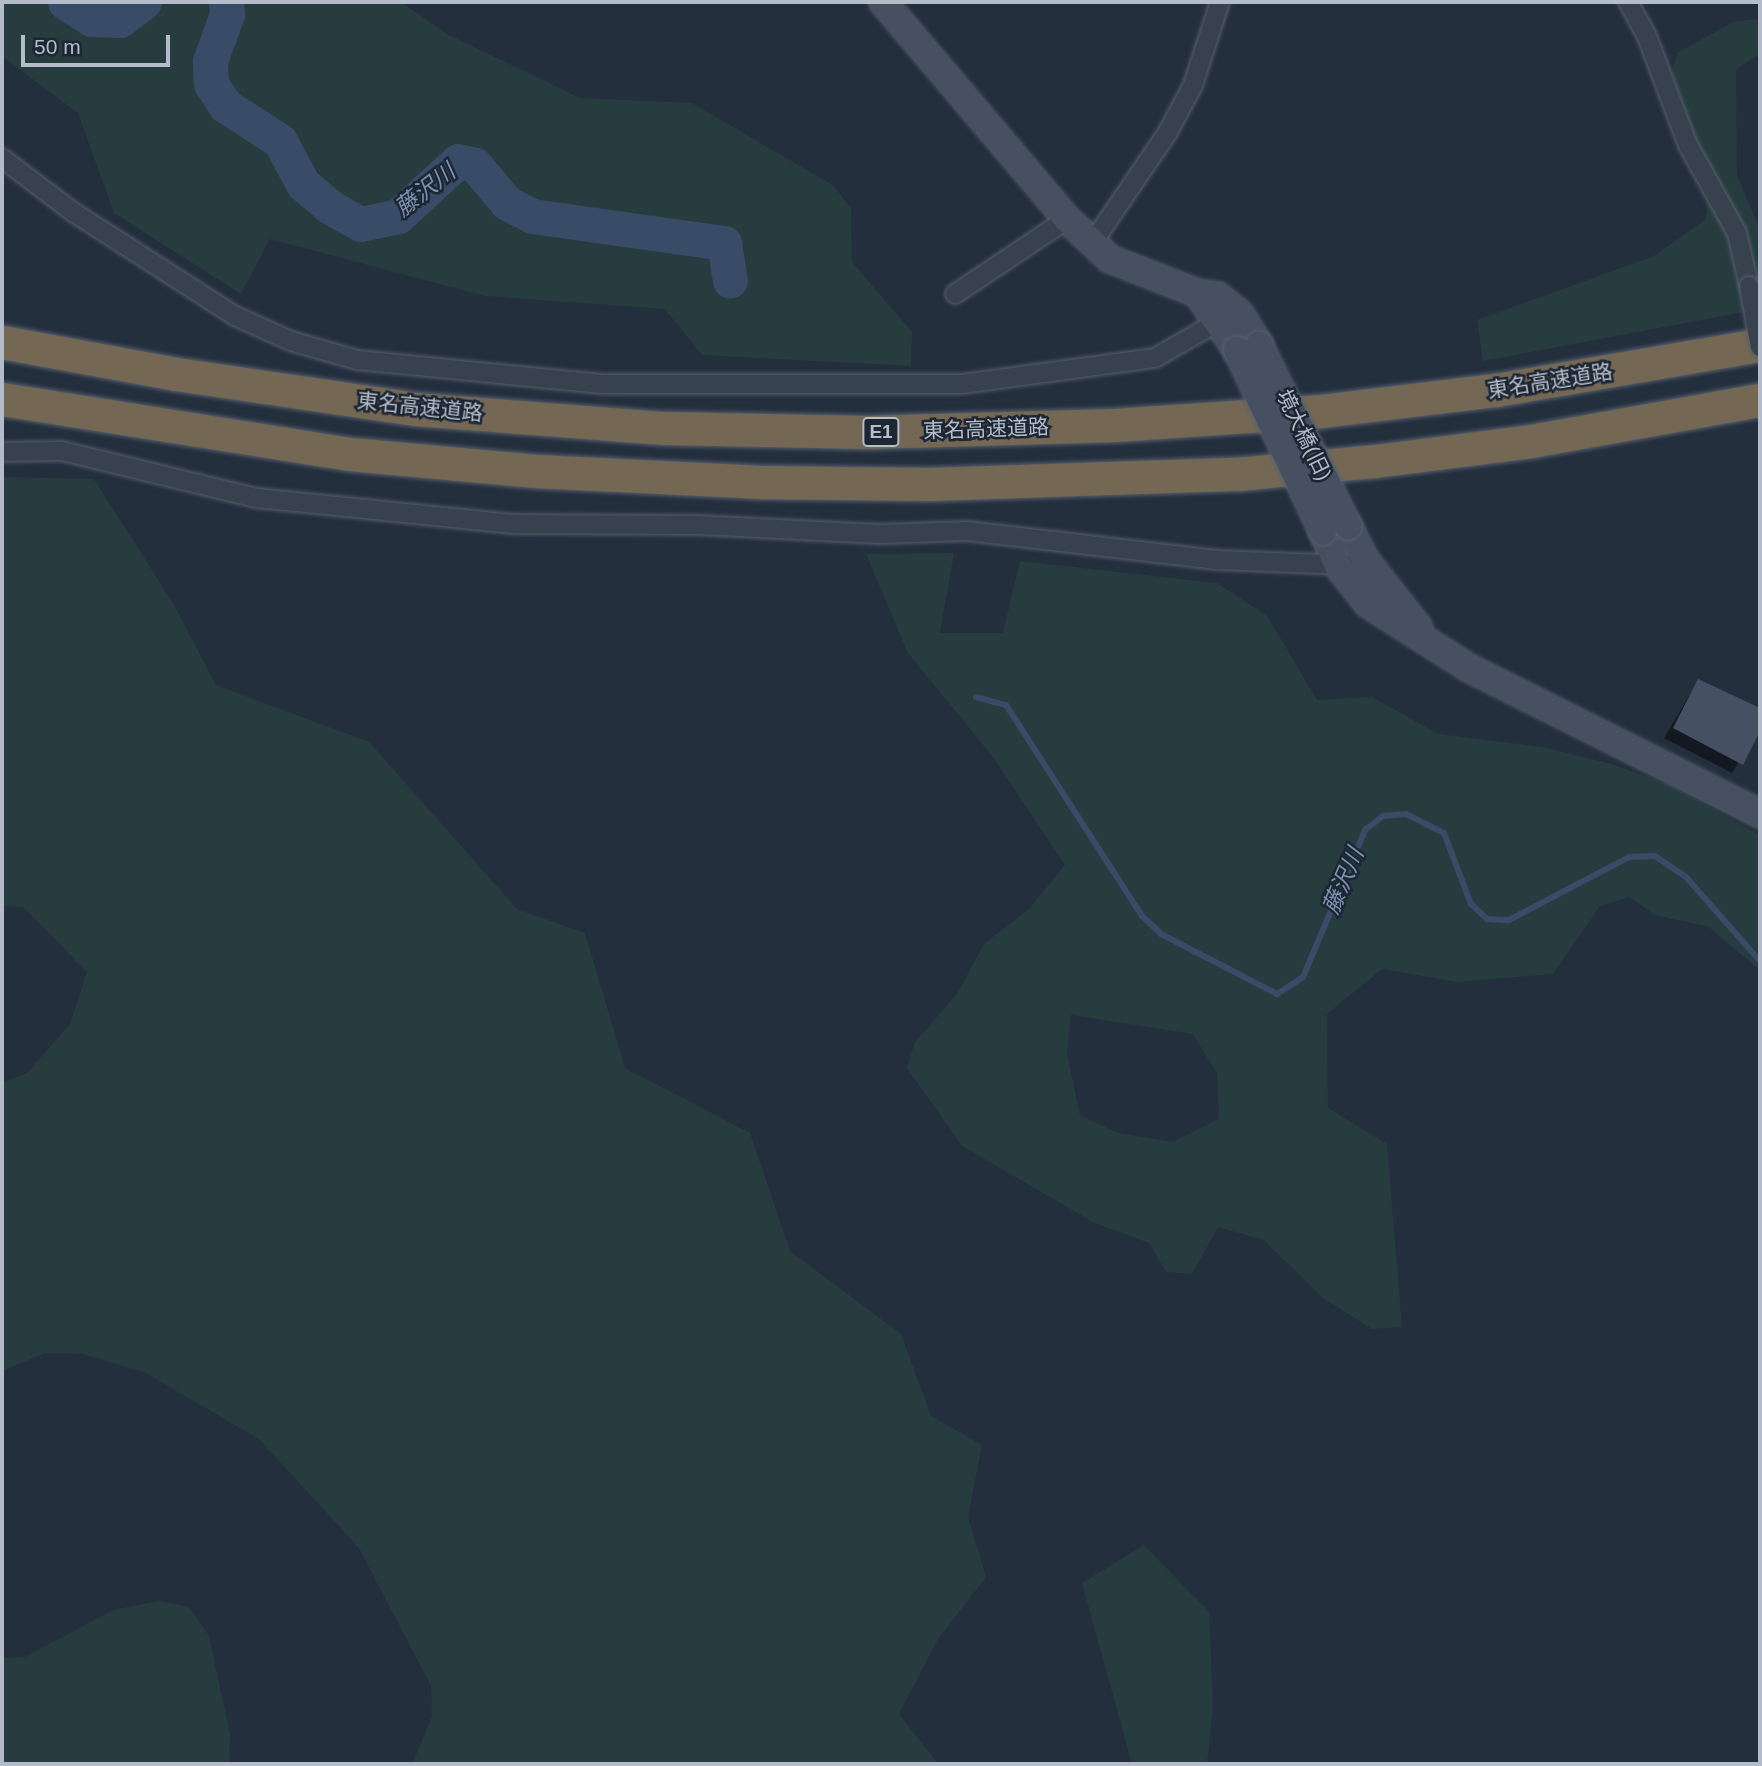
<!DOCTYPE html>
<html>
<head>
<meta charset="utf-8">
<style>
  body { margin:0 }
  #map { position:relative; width:1762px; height:1766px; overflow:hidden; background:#242f3e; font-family:Helvetica,"Noto Sans JP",sans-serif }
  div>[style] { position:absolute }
  .green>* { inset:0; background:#263c3f }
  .shadow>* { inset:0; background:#0007 }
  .stream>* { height:6px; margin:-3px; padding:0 3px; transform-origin:3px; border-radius:3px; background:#394c67 }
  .river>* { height:35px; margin:-17.5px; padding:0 17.5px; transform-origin:17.5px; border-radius:17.5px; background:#394c67 }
  .building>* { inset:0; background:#455162 }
  .roads { filter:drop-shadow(0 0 2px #565f6c) drop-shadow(0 0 2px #565f6c) }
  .street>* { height:18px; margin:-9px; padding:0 9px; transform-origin:9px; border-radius:9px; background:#38414e }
  .secondary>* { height:26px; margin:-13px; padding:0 13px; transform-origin:13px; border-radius:13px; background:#465061 }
  .highway>* { height:33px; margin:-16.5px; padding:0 16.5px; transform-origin:16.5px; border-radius:16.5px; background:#746855 }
  .bridges { filter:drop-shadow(0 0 2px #565f6c) drop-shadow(0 0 2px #565f6c) }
  .street-bridge>* { height:18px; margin:-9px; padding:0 9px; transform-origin:9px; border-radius:9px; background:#38414e }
  .secondary-bridge>* { height:26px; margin:-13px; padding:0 13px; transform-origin:13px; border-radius:13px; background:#465061 }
  span { translate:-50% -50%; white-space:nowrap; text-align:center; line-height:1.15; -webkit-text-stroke:5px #1d2633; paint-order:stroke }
  .shield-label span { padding:2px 5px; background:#1d2633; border:2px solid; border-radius:5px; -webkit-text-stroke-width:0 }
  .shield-label { font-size:19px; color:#b4bcc9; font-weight:700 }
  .street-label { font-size:21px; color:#b4bcc9 }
  .water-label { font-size:23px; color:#7c92b1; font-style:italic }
  .frame { position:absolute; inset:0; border:4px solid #b4bcc9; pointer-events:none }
  .scale { position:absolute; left:21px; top:35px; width:149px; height:32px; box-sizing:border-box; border:4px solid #b4bcc9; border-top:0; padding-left:9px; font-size:21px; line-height:24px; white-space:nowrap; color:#b4bcc9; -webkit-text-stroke:5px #1d2633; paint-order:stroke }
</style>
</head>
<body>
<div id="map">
  <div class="green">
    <i style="clip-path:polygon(2px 2px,401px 2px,449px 35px,580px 98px,692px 103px,834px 186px,851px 209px,852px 262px,912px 332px,911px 366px,702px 355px,665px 309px,485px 296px,270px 239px,241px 294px,114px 213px,78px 113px,2px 56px)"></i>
    <i style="clip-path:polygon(1760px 19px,1760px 54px,1736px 69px,1737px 175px,1760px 230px,1760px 309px,1483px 361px,1477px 320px,1654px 256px,1706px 219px,1707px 195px,1672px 72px,1677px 53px,1735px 21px)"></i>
    <i style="clip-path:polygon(6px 477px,94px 479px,173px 603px,216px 685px,369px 742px,517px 909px,585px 933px,625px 1068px,750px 1133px,790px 1251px,901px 1334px,931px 1416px,982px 1445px,968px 1517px,986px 1577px,938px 1639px,899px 1714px,938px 1764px,412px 1764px,432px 1717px,431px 1686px,359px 1548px,259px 1439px,144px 1372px,83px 1354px,45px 1353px,2px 1371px,2px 1083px,27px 1073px,70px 1024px,87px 972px,23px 907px,2px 906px,2px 479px)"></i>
    <i style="clip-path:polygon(evenodd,954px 553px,940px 633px,1003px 633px,1020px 561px,1217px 583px,1267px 616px,1317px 700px,1372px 697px,1438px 734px,1542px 747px,1612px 764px,1667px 784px,1760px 835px,1760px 970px,1709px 927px,1655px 915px,1629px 897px,1600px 906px,1553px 974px,1457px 982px,1382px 969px,1327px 1014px,1328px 1108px,1387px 1144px,1402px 1327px,1372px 1329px,1323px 1298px,1264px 1240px,1218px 1227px,1192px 1274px,1166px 1272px,1149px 1243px,1095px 1223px,962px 1146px,907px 1068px,915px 1042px,957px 994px,984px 944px,1029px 909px,1065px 865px,993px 757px,908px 653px,866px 554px,954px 553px,1071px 1015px,1193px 1034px,1217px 1073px,1219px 1119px,1173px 1142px,1118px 1133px,1080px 1115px,1067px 1054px,1071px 1015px)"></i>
    <i style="clip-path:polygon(1144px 1545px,1209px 1612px,1213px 1707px,1207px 1764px,1132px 1764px,1082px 1583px)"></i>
    <i style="clip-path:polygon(159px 1601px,189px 1607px,209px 1636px,230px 1735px,229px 1764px,2px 1764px,2px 1658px,25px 1657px,113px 1610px)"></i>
  </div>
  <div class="shadow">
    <i style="clip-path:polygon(1698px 681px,1760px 710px,1760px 727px,1732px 773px,1664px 738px)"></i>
  </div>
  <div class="stream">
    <i style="left:976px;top:697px;width:31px;rotate:15deg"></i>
    <i style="left:1006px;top:705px;width:251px;rotate:57.2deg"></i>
    <i style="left:1142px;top:916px;width:26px;rotate:43deg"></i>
    <i style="left:1161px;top:934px;width:131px;rotate:27.3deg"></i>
    <i style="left:1277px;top:994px;width:31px;rotate:-33deg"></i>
    <i style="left:1303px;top:977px;width:160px;rotate:-67.1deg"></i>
    <i style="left:1365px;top:830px;width:23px;rotate:-38deg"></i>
    <i style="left:1383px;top:816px;width:23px;rotate:-5deg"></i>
    <i style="left:1406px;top:814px;width:42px;rotate:26.6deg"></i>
    <i style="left:1444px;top:833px;width:76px;rotate:69.2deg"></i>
    <i style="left:1471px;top:904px;width:22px;rotate:43deg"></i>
    <i style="left:1487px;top:919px;width:22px;rotate:3deg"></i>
    <i style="left:1509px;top:920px;width:136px;rotate:-27.7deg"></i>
    <i style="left:1629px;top:857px;width:26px;rotate:-2deg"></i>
    <i style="left:1655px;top:856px;width:37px;rotate:34deg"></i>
    <i style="left:1686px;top:877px;width:112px;rotate:48.6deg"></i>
  </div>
  <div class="river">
    <i style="left:65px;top:2px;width:31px;rotate:33deg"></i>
    <i style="left:91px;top:19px;width:29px;rotate:2deg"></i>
    <i style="left:120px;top:20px;width:30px;rotate:-37deg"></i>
    <i style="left:226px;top:2px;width:12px;rotate:85deg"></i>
    <i style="left:227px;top:14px;width:50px;rotate:109.9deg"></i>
    <i style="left:210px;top:61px;width:23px;rotate:88deg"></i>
    <i style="left:211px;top:84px;width:27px;rotate:56deg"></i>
    <i style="left:226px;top:106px;width:64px;rotate:32.9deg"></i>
    <i style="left:280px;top:141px;width:49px;rotate:61.9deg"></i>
    <i style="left:303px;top:184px;width:35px;rotate:40deg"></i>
    <i style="left:330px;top:207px;width:35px;rotate:29deg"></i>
    <i style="left:361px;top:224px;width:38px;rotate:-12deg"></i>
    <i style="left:398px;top:216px;width:81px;rotate:-42.5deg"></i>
    <i style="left:458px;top:161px;width:17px;rotate:13deg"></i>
    <i style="left:475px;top:165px;width:50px;rotate:49.9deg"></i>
    <i style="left:507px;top:203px;width:28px;rotate:27deg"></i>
    <i style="left:532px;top:216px;width:194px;rotate:8deg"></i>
    <i style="left:724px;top:243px;width:38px;rotate:81deg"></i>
  </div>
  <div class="building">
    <i style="clip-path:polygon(1698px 679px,1760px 708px,1760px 731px,1743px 765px,1673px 728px)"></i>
  </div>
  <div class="roads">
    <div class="street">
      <i style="left:1628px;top:2px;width:37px;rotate:61deg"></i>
      <i style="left:1646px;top:34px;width:119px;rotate:69.3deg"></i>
      <i style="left:1688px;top:145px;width:101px;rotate:60.9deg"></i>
      <i style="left:1737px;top:233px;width:54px;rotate:77.2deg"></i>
      <i style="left:2px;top:158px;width:89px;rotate:37.3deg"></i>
      <i style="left:73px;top:212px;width:193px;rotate:32.7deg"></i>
      <i style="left:235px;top:316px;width:61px;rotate:24.1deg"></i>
      <i style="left:291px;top:341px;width:69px;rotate:16.1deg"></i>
      <i style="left:357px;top:360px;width:246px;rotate:5.6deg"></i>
      <i style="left:602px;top:384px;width:360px"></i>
      <i style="left:962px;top:384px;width:195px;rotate:-7.7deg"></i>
      <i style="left:1155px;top:358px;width:74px;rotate:-30deg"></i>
      <i style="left:1093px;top:242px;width:133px;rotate:-55.7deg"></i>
      <i style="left:1168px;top:132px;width:53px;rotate:-62deg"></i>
      <i style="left:1193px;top:85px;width:87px;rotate:-72deg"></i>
      <i style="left:955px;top:294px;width:135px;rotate:-33.8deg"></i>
      <i style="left:2px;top:452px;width:60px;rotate:-1deg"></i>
      <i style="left:62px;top:451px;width:201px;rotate:13.6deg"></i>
      <i style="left:257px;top:498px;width:257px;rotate:5.8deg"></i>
      <i style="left:513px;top:524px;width:184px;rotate:0.3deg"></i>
      <i style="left:697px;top:525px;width:183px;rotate:2.8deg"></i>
      <i style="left:880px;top:534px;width:87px;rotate:-2deg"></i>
      <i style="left:967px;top:531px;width:252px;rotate:6.6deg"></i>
      <i style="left:1217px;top:560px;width:130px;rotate:2.2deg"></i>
    </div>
    <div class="secondary">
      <i style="left:883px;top:2px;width:285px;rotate:49.7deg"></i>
      <i style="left:1067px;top:219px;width:59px;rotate:42.9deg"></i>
      <i style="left:1110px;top:259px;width:93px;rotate:21.3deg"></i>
      <i style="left:1197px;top:293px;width:21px;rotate:8deg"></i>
      <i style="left:1218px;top:296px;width:28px;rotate:39deg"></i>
      <i style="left:1240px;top:314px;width:36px;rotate:58deg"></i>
      <i style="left:1197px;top:293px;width:70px;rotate:54.9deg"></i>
      <i style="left:1348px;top:526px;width:39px;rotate:63deg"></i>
      <i style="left:1366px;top:561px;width:85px;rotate:51.7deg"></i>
      <i style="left:1323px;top:532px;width:37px;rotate:66deg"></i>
      <i style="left:1338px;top:566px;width:48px;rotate:51.7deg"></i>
      <i style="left:1368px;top:604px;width:120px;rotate:32.4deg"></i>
      <i style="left:1469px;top:668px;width:326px;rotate:26.6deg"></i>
    </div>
    <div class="highway">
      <i style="left:2px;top:342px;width:177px;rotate:10.4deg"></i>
      <i style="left:176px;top:374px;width:243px;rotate:8.3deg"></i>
      <i style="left:416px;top:409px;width:249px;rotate:4.4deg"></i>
      <i style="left:664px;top:428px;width:203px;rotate:1.1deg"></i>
      <i style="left:867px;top:432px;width:248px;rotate:-1.6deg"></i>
      <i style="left:1115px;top:425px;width:207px;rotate:-3.9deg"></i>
      <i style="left:1322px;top:411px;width:175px;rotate:-6.9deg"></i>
      <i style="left:1496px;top:390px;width:268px;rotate:-9.7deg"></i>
      <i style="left:2px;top:399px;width:352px;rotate:9deg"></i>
      <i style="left:350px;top:454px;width:187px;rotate:5.2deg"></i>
      <i style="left:536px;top:471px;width:222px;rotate:2.8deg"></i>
      <i style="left:758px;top:482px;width:171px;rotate:0.7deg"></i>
      <i style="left:929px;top:484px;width:308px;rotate:-1.9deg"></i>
      <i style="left:1237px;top:474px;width:139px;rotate:-5.4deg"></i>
      <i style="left:1375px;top:461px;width:157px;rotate:-7.3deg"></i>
      <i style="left:1531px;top:441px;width:233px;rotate:-10.2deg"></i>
    </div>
  </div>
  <div class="bridges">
    <div class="street-bridge">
      <i style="left:1749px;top:286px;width:62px;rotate:79.8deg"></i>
    </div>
    <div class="secondary-bridge">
      <i style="left:1259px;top:345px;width:202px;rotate:63.8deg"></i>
      <i style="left:1237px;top:350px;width:201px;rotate:64.7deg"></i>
    </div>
  </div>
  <div class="shield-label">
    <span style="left:881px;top:432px">E1</span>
  </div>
  <div class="street-label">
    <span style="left:1550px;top:381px;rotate:-9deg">東名高速道路</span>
    <span style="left:420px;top:407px;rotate:6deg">東名高速道路</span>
    <span style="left:986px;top:429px;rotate:-2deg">東名高速道路</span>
    <span style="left:1304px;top:435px;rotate:64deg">境大橋(旧)</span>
  </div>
  <div class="water-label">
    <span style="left:425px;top:190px;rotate:-38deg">藤沢川</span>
    <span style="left:1343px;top:881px;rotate:-67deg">藤沢川</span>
  </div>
  <div class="frame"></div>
  <div class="scale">50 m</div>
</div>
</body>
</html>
